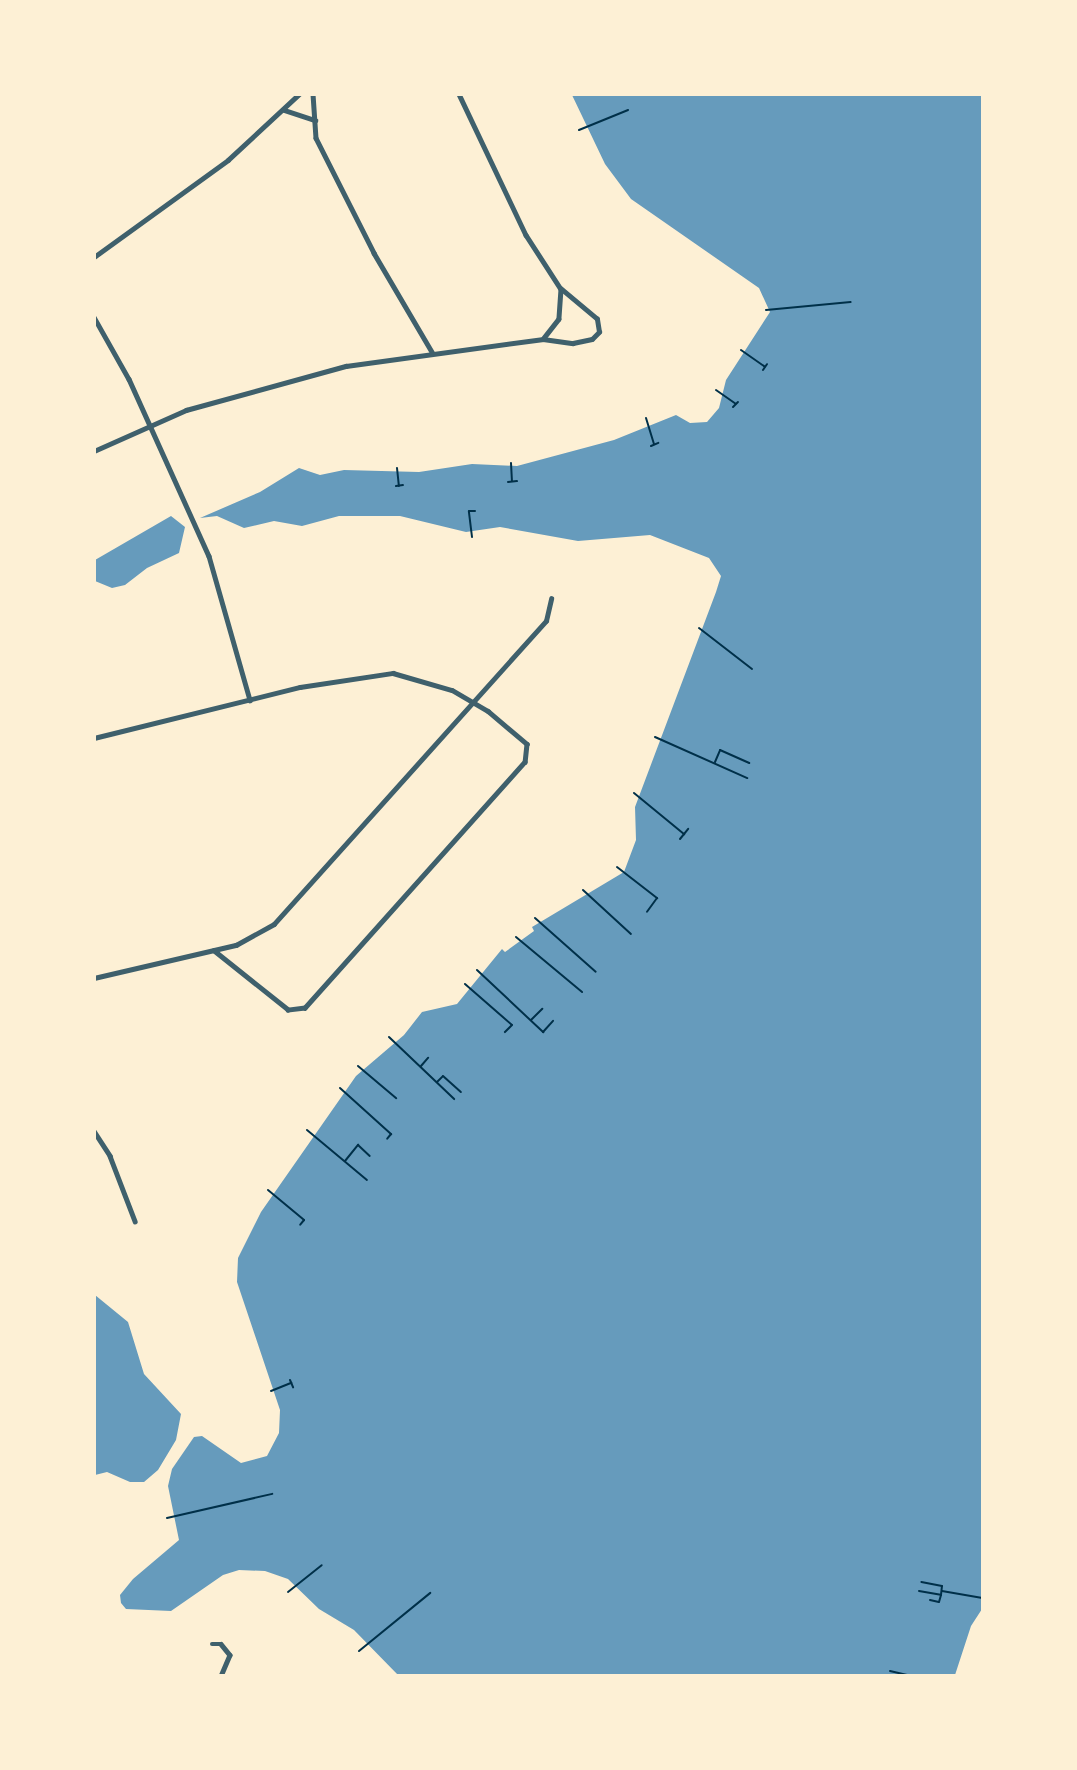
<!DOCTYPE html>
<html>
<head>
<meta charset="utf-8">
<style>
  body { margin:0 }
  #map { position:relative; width:1077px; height:1770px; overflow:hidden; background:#fdf0d5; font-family:Signika,sans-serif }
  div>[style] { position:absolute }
  .water>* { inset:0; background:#669bbc }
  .path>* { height:2px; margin:-1px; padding:0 1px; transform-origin:1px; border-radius:1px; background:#003049 }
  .minor>* { height:4.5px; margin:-2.25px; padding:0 2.25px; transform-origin:2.25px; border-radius:2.25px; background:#3f606c }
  span { translate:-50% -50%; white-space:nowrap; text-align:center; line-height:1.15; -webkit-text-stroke:7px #fdf0d5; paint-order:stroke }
  .frame { position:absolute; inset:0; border:96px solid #fdf0d5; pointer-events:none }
</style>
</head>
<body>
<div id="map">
  <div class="water">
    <i style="clip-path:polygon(572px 95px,982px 95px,982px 1609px,971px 1626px,955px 1675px,398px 1675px,354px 1630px,319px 1609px,288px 1579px,265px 1571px,239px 1570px,223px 1575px,171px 1611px,126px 1609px,121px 1603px,120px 1595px,133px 1579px,179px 1540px,168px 1486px,172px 1469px,194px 1437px,202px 1436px,241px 1463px,267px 1456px,279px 1433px,280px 1410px,237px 1282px,238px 1258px,261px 1212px,356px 1076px,404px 1035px,422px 1012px,457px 1004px,502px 949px,505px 952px,534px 931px,532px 927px,624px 872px,636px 840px,635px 807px,716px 592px,721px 576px,709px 558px,650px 535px,578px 541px,500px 527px,466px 532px,400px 516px,339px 516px,302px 526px,274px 521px,244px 528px,217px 516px,200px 518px,260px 492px,299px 468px,320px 475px,344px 470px,419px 472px,472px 464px,517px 466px,614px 440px,676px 415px,690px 423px,707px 422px,719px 408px,726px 380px,770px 312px,759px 288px,631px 199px,605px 164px)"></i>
    <i style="clip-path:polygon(171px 516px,185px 527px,179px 553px,147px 568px,125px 585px,112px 588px,95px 581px,95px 560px)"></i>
    <i style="clip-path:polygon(95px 1295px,128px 1322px,144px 1374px,181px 1414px,176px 1440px,158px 1470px,144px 1482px,130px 1482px,107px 1472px,95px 1475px)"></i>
  </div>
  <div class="path">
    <i style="left:579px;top:130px;width:53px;rotate:-22.2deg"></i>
    <i style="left:766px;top:310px;width:85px;rotate:-5.4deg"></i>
    <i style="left:741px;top:350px;width:29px;rotate:35deg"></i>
    <i style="left:763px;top:370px;width:7px;rotate:-56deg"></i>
    <i style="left:716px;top:390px;width:24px;rotate:35deg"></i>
    <i style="left:733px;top:407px;width:7px;rotate:-45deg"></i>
    <i style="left:646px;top:418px;width:27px;rotate:73deg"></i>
    <i style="left:651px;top:446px;width:8px;rotate:-23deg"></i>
    <i style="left:511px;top:463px;width:18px;rotate:87deg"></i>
    <i style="left:397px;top:468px;width:18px;rotate:84deg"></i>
    <i style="left:508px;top:482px;width:9px;rotate:-6deg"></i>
    <i style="left:396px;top:486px;width:7px;rotate:-8deg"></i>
    <i style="left:472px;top:537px;width:26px;rotate:-97deg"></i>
    <i style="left:469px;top:511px;width:6px"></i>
    <i style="left:699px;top:628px;width:67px;rotate:37.7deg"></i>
    <i style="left:655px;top:737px;width:101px;rotate:24deg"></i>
    <i style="left:715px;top:762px;width:13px;rotate:-67deg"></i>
    <i style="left:720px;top:750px;width:32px;rotate:24deg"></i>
    <i style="left:634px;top:793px;width:65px;rotate:39.4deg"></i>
    <i style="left:680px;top:839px;width:13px;rotate:-51deg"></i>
    <i style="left:617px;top:867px;width:51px;rotate:37.8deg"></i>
    <i style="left:657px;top:898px;width:17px;rotate:126deg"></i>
    <i style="left:583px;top:890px;width:65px;rotate:42.5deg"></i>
    <i style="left:535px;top:918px;width:81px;rotate:41.5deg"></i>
    <i style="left:516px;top:937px;width:86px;rotate:39.8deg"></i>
    <i style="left:477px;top:970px;width:91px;rotate:43.2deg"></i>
    <i style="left:543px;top:1032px;width:15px;rotate:-48deg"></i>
    <i style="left:465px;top:984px;width:62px;rotate:41.1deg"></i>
    <i style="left:512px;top:1025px;width:10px;rotate:135deg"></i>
    <i style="left:531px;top:1020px;width:16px;rotate:-45deg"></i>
    <i style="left:389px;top:1037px;width:90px;rotate:43.6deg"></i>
    <i style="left:358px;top:1066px;width:50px;rotate:40.1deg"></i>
    <i style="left:421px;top:1066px;width:11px;rotate:-49deg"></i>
    <i style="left:437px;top:1082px;width:8px;rotate:-45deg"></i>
    <i style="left:443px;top:1076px;width:24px;rotate:42deg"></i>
    <i style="left:340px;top:1088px;width:69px;rotate:42deg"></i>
    <i style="left:391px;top:1134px;width:6px;rotate:129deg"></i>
    <i style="left:307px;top:1130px;width:78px;rotate:39.8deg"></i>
    <i style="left:345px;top:1161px;width:21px;rotate:-51deg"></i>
    <i style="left:358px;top:1145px;width:16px;rotate:43deg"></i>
    <i style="left:268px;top:1190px;width:47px;rotate:39.8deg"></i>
    <i style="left:304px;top:1220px;width:6px;rotate:129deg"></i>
    <i style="left:290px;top:1380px;width:8px;rotate:67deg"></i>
    <i style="left:271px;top:1391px;width:22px;rotate:-22deg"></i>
    <i style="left:167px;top:1518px;width:108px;rotate:-12.9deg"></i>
    <i style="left:919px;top:1591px;width:22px;rotate:10deg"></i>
    <i style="left:941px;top:1595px;width:9px;rotate:-84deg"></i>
    <i style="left:942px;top:1586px;width:21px;rotate:-169deg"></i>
    <i style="left:942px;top:1591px;width:41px;rotate:9.9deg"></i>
    <i style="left:288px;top:1592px;width:43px;rotate:-38.5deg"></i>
    <i style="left:930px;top:1600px;width:9px;rotate:13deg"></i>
    <i style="left:939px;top:1602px;width:7px;rotate:-74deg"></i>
    <i style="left:359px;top:1651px;width:92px;rotate:-39.2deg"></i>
    <i style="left:890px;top:1671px;width:23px;rotate:13deg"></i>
  </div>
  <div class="minor">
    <i style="left:313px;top:94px;width:44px;rotate:86.1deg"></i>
    <i style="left:316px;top:138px;width:129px;rotate:63.2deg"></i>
    <i style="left:374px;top:253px;width:115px;rotate:59.6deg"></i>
    <i style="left:459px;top:94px;width:156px;rotate:64.6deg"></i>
    <i style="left:526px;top:235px;width:64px;rotate:57.1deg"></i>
    <i style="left:561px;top:289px;width:30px;rotate:94deg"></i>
    <i style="left:559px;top:319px;width:24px;rotate:128deg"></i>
    <i style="left:284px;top:110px;width:33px;rotate:18deg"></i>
    <i style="left:94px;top:257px;width:165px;rotate:-35.9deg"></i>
    <i style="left:228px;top:160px;width:97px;rotate:-42.9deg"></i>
    <i style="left:94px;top:317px;width:71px;rotate:60.6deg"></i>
    <i style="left:129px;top:379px;width:194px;rotate:65.7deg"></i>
    <i style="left:209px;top:556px;width:150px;rotate:74.1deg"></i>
    <i style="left:94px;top:451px;width:101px;rotate:-24deg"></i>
    <i style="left:186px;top:410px;width:166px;rotate:-15.4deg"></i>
    <i style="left:346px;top:366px;width:199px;rotate:-7.8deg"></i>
    <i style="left:543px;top:339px;width:30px;rotate:8deg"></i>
    <i style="left:573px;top:343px;width:19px;rotate:-12deg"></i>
    <i style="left:592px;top:339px;width:10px;rotate:-45deg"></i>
    <i style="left:599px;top:332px;width:13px;rotate:-99deg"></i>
    <i style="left:597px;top:319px;width:47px;rotate:-140.2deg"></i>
    <i style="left:94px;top:738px;width:212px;rotate:-13.9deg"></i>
    <i style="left:300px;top:687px;width:94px;rotate:-8.6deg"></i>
    <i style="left:393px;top:673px;width:61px;rotate:16.1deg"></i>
    <i style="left:452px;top:690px;width:42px;rotate:30.3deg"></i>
    <i style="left:488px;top:711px;width:51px;rotate:40.2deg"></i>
    <i style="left:527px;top:744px;width:18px;rotate:96deg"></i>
    <i style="left:525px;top:762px;width:330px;rotate:131.8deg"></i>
    <i style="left:305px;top:1008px;width:17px;rotate:173deg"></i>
    <i style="left:288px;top:1010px;width:95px;rotate:-141.4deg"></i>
    <i style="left:94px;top:978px;width:146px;rotate:-13.1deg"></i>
    <i style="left:236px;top:945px;width:43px;rotate:-28.9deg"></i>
    <i style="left:274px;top:924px;width:407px;rotate:-48.1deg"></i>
    <i style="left:546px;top:621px;width:23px;rotate:-77deg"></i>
    <i style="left:94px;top:1131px;width:30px;rotate:57deg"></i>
    <i style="left:110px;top:1156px;width:70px;rotate:69deg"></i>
    <i style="left:212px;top:1644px;width:9px"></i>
    <i style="left:221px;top:1644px;width:14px;rotate:51deg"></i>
    <i style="left:230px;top:1655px;width:23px;rotate:113deg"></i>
  </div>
  <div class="frame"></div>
</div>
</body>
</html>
